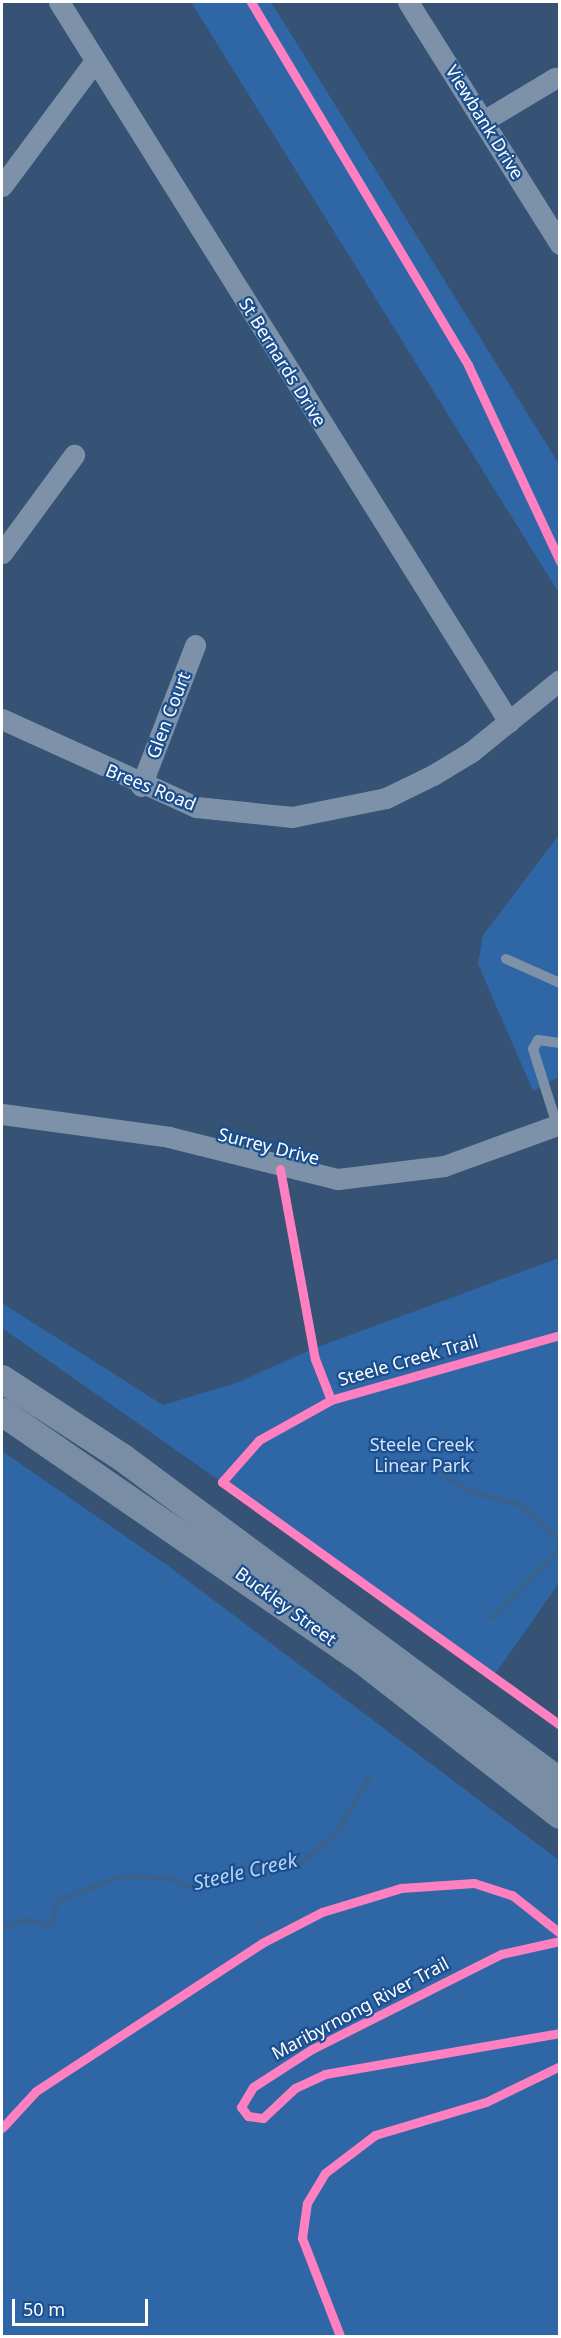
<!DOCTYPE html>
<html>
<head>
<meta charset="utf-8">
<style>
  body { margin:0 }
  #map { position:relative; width:561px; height:2338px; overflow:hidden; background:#365274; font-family:"Noto Sans",sans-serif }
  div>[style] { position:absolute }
  .green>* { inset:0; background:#2f66a5 }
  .stream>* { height:5px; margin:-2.5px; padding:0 2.5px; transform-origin:2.5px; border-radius:2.5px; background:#3b618d }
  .service>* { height:10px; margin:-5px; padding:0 5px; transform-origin:5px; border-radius:5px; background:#7d92a8 }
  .minor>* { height:21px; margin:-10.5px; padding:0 10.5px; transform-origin:10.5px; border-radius:10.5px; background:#7d92a8 }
  .secondary>* { height:28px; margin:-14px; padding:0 14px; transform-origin:14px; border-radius:14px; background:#798da4 }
  .cycleway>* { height:9px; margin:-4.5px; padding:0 4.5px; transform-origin:4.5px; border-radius:4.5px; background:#ff80c0 }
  span { translate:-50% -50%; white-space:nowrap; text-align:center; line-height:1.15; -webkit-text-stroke:4.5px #1b4f8f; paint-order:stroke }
  .street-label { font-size:18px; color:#fff }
  .park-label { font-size:18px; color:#cfe3fa }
  .water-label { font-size:20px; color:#b5d3f5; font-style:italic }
  .frame { position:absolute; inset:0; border:3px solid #fff; pointer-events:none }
  .scale { position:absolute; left:12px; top:2299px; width:136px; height:27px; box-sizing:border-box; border:3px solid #fff; border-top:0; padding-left:8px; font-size:18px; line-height:21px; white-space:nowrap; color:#fff; -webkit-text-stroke:4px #1b4f8f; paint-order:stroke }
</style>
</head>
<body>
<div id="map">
  <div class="green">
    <i style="clip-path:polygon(191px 2px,271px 2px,559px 464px,559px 593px)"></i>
    <i style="clip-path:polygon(559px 835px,559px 1077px,533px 1091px,478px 964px,483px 935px)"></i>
    <i style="clip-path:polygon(559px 1258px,559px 1583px,495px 1674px,2px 1328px,2px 1303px,163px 1405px,236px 1383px,315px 1348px)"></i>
    <i style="clip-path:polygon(2px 1451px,167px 1565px,559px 1860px,559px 2336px,2px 2336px)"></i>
  </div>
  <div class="stream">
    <i style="left:441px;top:1472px;width:31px;rotate:36deg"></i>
    <i style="left:466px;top:1490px;width:55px;rotate:14.8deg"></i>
    <i style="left:519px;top:1504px;width:55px;rotate:41.3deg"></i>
    <i style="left:492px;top:1617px;width:97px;rotate:-45.4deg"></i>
    <i style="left:2px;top:1927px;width:27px;rotate:-17deg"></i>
    <i style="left:28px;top:1919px;width:23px;rotate:18deg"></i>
    <i style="left:50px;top:1926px;width:27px;rotate:-75deg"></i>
    <i style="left:57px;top:1900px;width:68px;rotate:-20.6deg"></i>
    <i style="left:121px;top:1876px;width:46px;rotate:1.2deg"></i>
    <i style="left:167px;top:1877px;width:25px;rotate:23deg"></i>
    <i style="left:190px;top:1887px;width:55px;rotate:-20.1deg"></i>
    <i style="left:242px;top:1868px;width:61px;rotate:-7.6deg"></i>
    <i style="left:302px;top:1860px;width:42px;rotate:-38.2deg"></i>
    <i style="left:335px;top:1834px;width:66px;rotate:-59.2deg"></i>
  </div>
  <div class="service">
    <i style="left:506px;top:959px;width:59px;rotate:24deg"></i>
    <i style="left:557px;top:1125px;width:80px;rotate:-107.5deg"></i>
    <i style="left:533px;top:1049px;width:10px;rotate:-61deg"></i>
    <i style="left:538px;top:1040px;width:22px;rotate:8deg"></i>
  </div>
  <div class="minor">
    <i style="left:59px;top:2px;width:849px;rotate:57.99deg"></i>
    <i style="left:408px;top:2px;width:286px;rotate:57.9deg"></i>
    <i style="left:485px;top:120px;width:82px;rotate:-31deg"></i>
    <i style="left:2px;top:186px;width:156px;rotate:-53.4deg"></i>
    <i style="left:2px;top:553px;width:122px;rotate:-53.7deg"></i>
    <i style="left:2px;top:719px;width:213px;rotate:24.4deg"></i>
    <i style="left:196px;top:807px;width:97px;rotate:5.9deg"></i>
    <i style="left:292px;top:817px;width:96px;rotate:-11.4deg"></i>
    <i style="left:386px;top:798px;width:52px;rotate:-26.1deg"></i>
    <i style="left:433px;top:775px;width:44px;rotate:-31.2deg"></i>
    <i style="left:471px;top:752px;width:114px;rotate:-39deg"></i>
    <i style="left:141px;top:786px;width:151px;rotate:-69deg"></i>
    <i style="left:2px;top:1114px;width:169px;rotate:7.8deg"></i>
    <i style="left:169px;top:1137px;width:174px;rotate:14deg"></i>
    <i style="left:338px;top:1179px;width:107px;rotate:-7deg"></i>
    <i style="left:444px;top:1166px;width:123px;rotate:-19.9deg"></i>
  </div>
  <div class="secondary">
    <i style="left:2px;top:1379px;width:145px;rotate:33.1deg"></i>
    <i style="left:123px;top:1458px;width:544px;rotate:36.55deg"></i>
    <i style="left:2px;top:1412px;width:439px;rotate:34.6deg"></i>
    <i style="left:363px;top:1661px;width:250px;rotate:38deg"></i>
  </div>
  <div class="cycleway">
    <i style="left:251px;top:2px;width:423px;rotate:59.1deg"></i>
    <i style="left:468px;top:365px;width:217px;rotate:64.9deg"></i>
    <i style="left:280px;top:1169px;width:193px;rotate:79.6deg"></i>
    <i style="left:315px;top:1359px;width:44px;rotate:68.7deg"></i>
    <i style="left:560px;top:1335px;width:238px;rotate:164.2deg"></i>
    <i style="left:331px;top:1400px;width:82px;rotate:150.9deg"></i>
    <i style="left:259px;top:1440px;width:56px;rotate:131.4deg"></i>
    <i style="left:222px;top:1482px;width:416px;rotate:35.7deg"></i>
    <i style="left:560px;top:1941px;width:60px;rotate:167.6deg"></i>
    <i style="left:501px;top:1954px;width:212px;rotate:153.3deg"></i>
    <i style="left:312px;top:2049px;width:70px;rotate:147.2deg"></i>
    <i style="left:253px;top:2087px;width:23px;rotate:121deg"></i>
    <i style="left:241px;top:2107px;width:11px;rotate:52deg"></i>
    <i style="left:248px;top:2116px;width:15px;rotate:8deg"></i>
    <i style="left:263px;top:2118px;width:44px;rotate:-43.2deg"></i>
    <i style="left:295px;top:2088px;width:33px;rotate:-25deg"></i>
    <i style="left:325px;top:2074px;width:239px;rotate:-9.9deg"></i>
    <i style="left:2px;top:2128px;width:50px;rotate:-47.4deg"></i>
    <i style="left:36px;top:2091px;width:270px;rotate:-33.2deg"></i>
    <i style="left:262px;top:1943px;width:68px;rotate:-27.3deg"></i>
    <i style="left:322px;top:1912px;width:83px;rotate:-16.9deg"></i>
    <i style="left:401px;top:1888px;width:73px;rotate:-3.9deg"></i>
    <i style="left:474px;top:1883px;width:40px;rotate:18deg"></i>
    <i style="left:512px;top:1895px;width:61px;rotate:38.4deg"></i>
    <i style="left:340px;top:2336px;width:105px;rotate:-111.2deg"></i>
    <i style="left:302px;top:2238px;width:35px;rotate:-82deg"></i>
    <i style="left:307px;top:2203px;width:35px;rotate:-59deg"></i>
    <i style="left:325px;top:2173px;width:63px;rotate:-37.2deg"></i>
    <i style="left:375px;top:2135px;width:116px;rotate:-16.6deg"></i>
    <i style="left:486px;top:2102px;width:82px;rotate:-25.9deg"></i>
  </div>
  <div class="street-label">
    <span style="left:485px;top:122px;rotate:58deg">Viewbank Drive</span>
    <span style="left:283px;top:362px;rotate:58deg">St Bernards Drive</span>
    <span style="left:168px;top:715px;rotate:-69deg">Glen Court</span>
    <span style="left:151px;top:787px;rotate:22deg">Brees Road</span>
    <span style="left:269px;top:1146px;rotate:14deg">Surrey Drive</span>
    <span style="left:408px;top:1360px;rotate:-16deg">Steele Creek Trail</span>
    <span style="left:286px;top:1606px;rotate:36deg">Buckley Street</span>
    <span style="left:360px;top:2008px;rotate:-28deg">Maribyrnong River Trail</span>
  </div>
  <div class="park-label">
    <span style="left:422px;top:1455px">Steele Creek<br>Linear Park</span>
  </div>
  <div class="water-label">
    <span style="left:245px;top:1871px;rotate:-13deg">Steele Creek</span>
  </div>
  <div class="frame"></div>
  <div class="scale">50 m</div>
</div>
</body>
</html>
